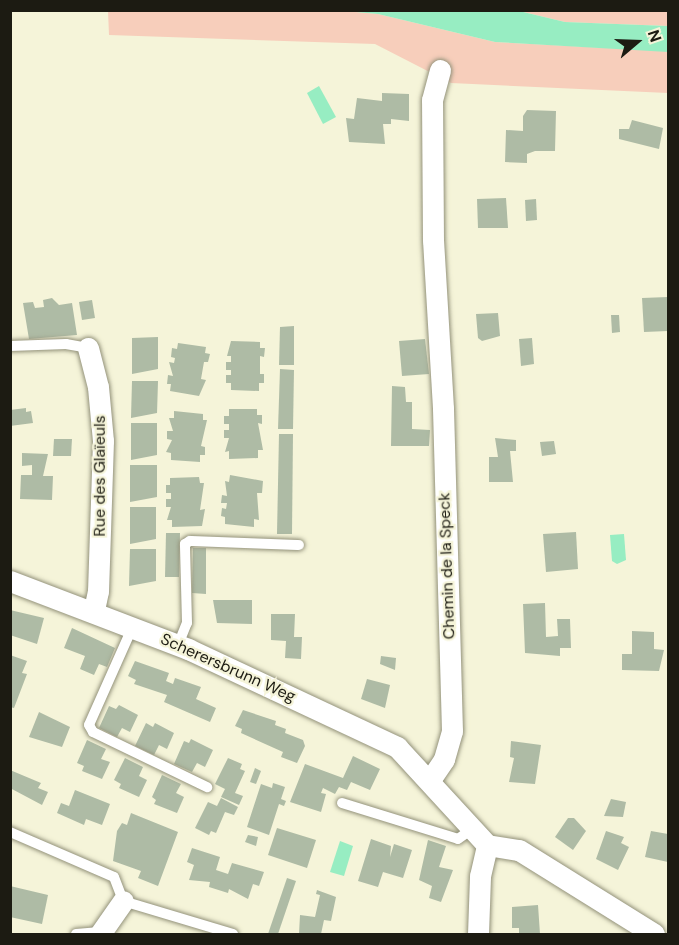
<!DOCTYPE html>
<html>
<head>
<meta charset="utf-8">
<style>
  body { margin:0 }
  #map { position:relative; width:679px; height:945px; overflow:hidden; background:#f5f4d9; font-family:"DM Sans",sans-serif }
  div>[style] { position:absolute }
  .green>* { inset:0; background:#f7cebb }
  .water>* { inset:0; background:#97edc2 }
  .building>* { inset:0; background:#aebba5 }
  .roads { filter:drop-shadow(0 0 2px #93927a) drop-shadow(0 0 2px #93927a) }
  .service>* { height:10px; margin:-5px; padding:0 5px; transform-origin:5px; border-radius:5px; background:#fff }
  .minor>* { height:21px; margin:-10.5px; padding:0 10.5px; transform-origin:10.5px; border-radius:10.5px; background:#fff }
  span { translate:-50% -50%; white-space:nowrap; text-align:center; line-height:1.15; -webkit-text-stroke:4.5px #f5f4d9; paint-order:stroke }
  .street-label { font-size:16px; color:#1c1b12 }
  .frame { position:absolute; inset:0; border:12px solid #1c1b12; pointer-events:none }
  .north { position:absolute; left:607px; top:12px; width:60px; height:60px; -webkit-text-stroke:4px #f5f4d9; paint-order:stroke; rotate:71deg; font-size:16px; font-weight:700; line-height:24px; text-align:center; color:#1c1b12 }
  .north::after { content:''; display:block; margin:auto; width:21px; height:27px; background:#1c1b12; clip-path:polygon(50% 0,100% 100%,50% 72%,0 100%) }
</style>
</head>
<body>
<div id="map">
  <div class="green">
    <i style="clip-path:polygon(108px 11px,345px 11px,378px 14px,495px 42px,665px 51px,668px 52px,668px 93px,451px 83px,375px 44px,109px 35px)"></i>
    <i style="clip-path:polygon(519px 11px,668px 11px,668px 26px,565px 22px)"></i>
  </div>
  <div class="water">
    <i style="clip-path:polygon(345px 11px,519px 11px,565px 22px,668px 26px,668px 52px,495px 42px,378px 14px)"></i>
    <i style="clip-path:polygon(319px 86px,336px 117px,323px 124px,307px 93px)"></i>
    <i style="clip-path:polygon(624px 534px,626px 560px,617px 564px,612px 561px,610px 535px)"></i>
    <i style="clip-path:polygon(340px 841px,353px 846px,344px 876px,330px 872px)"></i>
  </div>
  <div class="building">
    <i style="clip-path:polygon(382px 93px,409px 94px,409px 121px,391px 119px,391px 124px,383px 124px,385px 144px,349px 142px,346px 118px,354px 119px,357px 98px,382px 101px)"></i>
    <i style="clip-path:polygon(527px 110px,556px 111px,555px 151px,535px 151px,527px 154px,527px 163px,505px 162px,506px 130px,523px 131px,523px 116px)"></i>
    <i style="clip-path:polygon(632px 120px,663px 128px,659px 149px,619px 139px,619px 129px,629px 129px)"></i>
    <i style="clip-path:polygon(506px 198px,508px 228px,478px 228px,477px 199px)"></i>
    <i style="clip-path:polygon(536px 199px,537px 220px,526px 221px,525px 200px)"></i>
    <i style="clip-path:polygon(668px 297px,668px 331px,644px 332px,642px 298px)"></i>
    <i style="clip-path:polygon(52px 298px,59px 305px,72px 303px,77px 335px,29px 339px,23px 303px,33px 302px,35px 308px,44px 307px,43px 300px)"></i>
    <i style="clip-path:polygon(92px 300px,95px 318px,82px 320px,79px 302px)"></i>
    <i style="clip-path:polygon(498px 313px,500px 336px,482px 341px,478px 338px,476px 314px)"></i>
    <i style="clip-path:polygon(611px 315px,619px 315px,620px 332px,612px 333px)"></i>
    <i style="clip-path:polygon(294px 326px,294px 365px,279px 365px,280px 327px)"></i>
    <i style="clip-path:polygon(158px 337px,158px 369px,132px 374px,132px 338px)"></i>
    <i style="clip-path:polygon(532px 338px,534px 364px,521px 366px,519px 339px)"></i>
    <i style="clip-path:polygon(425px 339px,429px 374px,402px 376px,399px 341px)"></i>
    <i style="clip-path:polygon(231px 341px,260px 342px,260px 348px,265px 348px,264px 357px,260px 356px,260px 374px,264px 374px,264px 383px,259px 383px,259px 391px,231px 390px,231px 383px,226px 383px,226px 375px,231px 375px,231px 370px,226px 370px,226px 362px,231px 362px,231px 356px,227px 356px)"></i>
    <i style="clip-path:polygon(178px 343px,206px 347px,205px 353px,210px 354px,208px 362px,204px 362px,201px 379px,206px 380px,199px 396px,170px 391px,171px 384px,167px 384px,168px 375px,173px 376px,169px 362px,174px 363px,175px 358px,171px 357px,172px 348px,177px 349px)"></i>
    <i style="clip-path:polygon(280px 369px,294px 370px,293px 429px,278px 429px)"></i>
    <i style="clip-path:polygon(132px 381px,158px 381px,157px 413px,131px 418px)"></i>
    <i style="clip-path:polygon(392px 386px,405px 387px,406px 402px,412px 402px,412px 429px,430px 430px,429px 446px,391px 446px)"></i>
    <i style="clip-path:polygon(26px 408px,26px 412px,31px 411px,33px 423px,10px 426px,10px 410px)"></i>
    <i style="clip-path:polygon(229px 409px,257px 409px,257px 415px,262px 415px,262px 424px,258px 423px,263px 450px,258px 450px,258px 458px,229px 459px,229px 451px,225px 452px,229px 438px,224px 438px,224px 430px,229px 430px,229px 424px,224px 424px,224px 416px,229px 416px)"></i>
    <i style="clip-path:polygon(174px 411px,203px 414px,203px 420px,207px 420px,201px 446px,205px 447px,205px 455px,200px 455px,200px 462px,171px 460px,171px 453px,166px 452px,172px 440px,167px 439px,167px 431px,173px 431px,169px 418px,174px 418px)"></i>
    <i style="clip-path:polygon(131px 423px,157px 423px,157px 455px,131px 460px)"></i>
    <i style="clip-path:polygon(279px 434px,293px 434px,292px 534px,277px 534px)"></i>
    <i style="clip-path:polygon(495px 438px,516px 440px,516px 451px,510px 451px,513px 482px,489px 482px,489px 457px,498px 457px)"></i>
    <i style="clip-path:polygon(54px 439px,72px 439px,71px 456px,53px 456px)"></i>
    <i style="clip-path:polygon(554px 441px,556px 454px,542px 456px,540px 442px)"></i>
    <i style="clip-path:polygon(22px 453px,48px 454px,43px 476px,53px 476px,52px 500px,20px 499px,21px 475px,32px 475px,32px 465px,22px 466px)"></i>
    <i style="clip-path:polygon(130px 465px,157px 465px,157px 497px,130px 502px)"></i>
    <i style="clip-path:polygon(230px 475px,263px 481px,262px 493px,257px 493px,259px 520px,254px 519px,254px 527px,225px 524px,225px 517px,221px 516px,222px 508px,226px 509px,227px 503px,221px 503px,222px 495px,227px 496px,225px 481px,229px 482px)"></i>
    <i style="clip-path:polygon(199px 477px,200px 483px,204px 483px,200px 510px,205px 509px,202px 526px,172px 527px,172px 520px,167px 520px,171px 507px,166px 507px,166px 499px,171px 499px,171px 493px,166px 493px,166px 485px,170px 485px,170px 478px)"></i>
    <i style="clip-path:polygon(130px 507px,156px 507px,156px 539px,130px 544px)"></i>
    <i style="clip-path:polygon(576px 532px,578px 569px,546px 572px,543px 534px)"></i>
    <i style="clip-path:polygon(166px 533px,180px 533px,179px 577px,165px 577px)"></i>
    <i style="clip-path:polygon(193px 548px,206px 548px,206px 594px,192px 593px)"></i>
    <i style="clip-path:polygon(130px 549px,156px 549px,156px 581px,129px 586px)"></i>
    <i style="clip-path:polygon(213px 600px,252px 600px,252px 624px,217px 623px)"></i>
    <i style="clip-path:polygon(545px 603px,546px 637px,558px 636px,557px 619px,570px 619px,571px 648px,560px 648px,560px 656px,525px 653px,523px 604px)"></i>
    <i style="clip-path:polygon(10px 610px,44px 618px,37px 644px,10px 635px)"></i>
    <i style="clip-path:polygon(271px 614px,295px 614px,294px 637px,302px 637px,301px 659px,285px 658px,286px 641px,271px 640px)"></i>
    <i style="clip-path:polygon(72px 628px,115px 648px,107px 667px,99px 664px,94px 675px,80px 669px,85px 656px,64px 648px)"></i>
    <i style="clip-path:polygon(632px 631px,654px 632px,654px 649px,664px 650px,659px 671px,622px 670px,622px 654px,632px 654px)"></i>
    <i style="clip-path:polygon(10px 655px,27px 661px,22px 673px,27px 674px,14px 708px,10px 707px)"></i>
    <i style="clip-path:polygon(381px 656px,396px 658px,395px 670px,380px 664px)"></i>
    <i style="clip-path:polygon(135px 661px,169px 673px,166px 681px,173px 684px,175px 678px,201px 687px,196px 699px,216px 708px,210px 722px,164px 702px,167px 695px,134px 684px,136px 680px,128px 676px)"></i>
    <i style="clip-path:polygon(367px 679px,390px 685px,385px 708px,361px 699px)"></i>
    <i style="clip-path:polygon(119px 705px,138px 715px,130px 732px,122px 728px,117px 737px,99px 728px,109px 706px,116px 709px)"></i>
    <i style="clip-path:polygon(243px 710px,276px 721px,275px 725px,286px 729px,285px 733px,303px 740px,305px 746px,297px 763px,281px 757px,283px 752px,241px 733px,242px 729px,235px 726px)"></i>
    <i style="clip-path:polygon(39px 712px,70px 727px,62px 747px,29px 737px)"></i>
    <i style="clip-path:polygon(146px 723px,153px 727px,155px 723px,174px 733px,167px 749px,159px 745px,154px 755px,135px 746px)"></i>
    <i style="clip-path:polygon(191px 739px,213px 750px,205px 767px,197px 763px,192px 772px,174px 764px,184px 741px,189px 743px)"></i>
    <i style="clip-path:polygon(87px 740px,106px 749px,101px 759px,110px 762px,102px 779px,82px 771px,84px 766px,77px 763px)"></i>
    <i style="clip-path:polygon(511px 741px,541px 745px,535px 784px,509px 782px,514px 758px,510px 757px)"></i>
    <i style="clip-path:polygon(353px 756px,380px 769px,370px 790px,351px 782px,347px 790px,339px 787px,335px 794px,323px 788px,321px 793px,326px 794px,321px 812px,290px 802px,305px 764px,343px 778px)"></i>
    <i style="clip-path:polygon(125px 758px,143px 767px,139px 776px,147px 780px,139px 797px,119px 788px,121px 784px,114px 780px)"></i>
    <i style="clip-path:polygon(228px 758px,242px 764px,240px 769px,245px 771px,235px 793px,243px 796px,239px 805px,221px 797px,225px 789px,215px 784px)"></i>
    <i style="clip-path:polygon(255px 768px,261px 771px,256px 784px,250px 782px)"></i>
    <i style="clip-path:polygon(10px 770px,41px 783px,38px 788px,48px 792px,42px 805px,10px 788px)"></i>
    <i style="clip-path:polygon(162px 775px,181px 784px,176px 793px,184px 797px,177px 813px,154px 804px,156px 800px,152px 797px)"></i>
    <i style="clip-path:polygon(273px 783px,285px 787px,281px 799px,286px 801px,284px 806px,279px 804px,269px 835px,247px 827px,261px 784px,272px 788px)"></i>
    <i style="clip-path:polygon(75px 790px,110px 804px,102px 825px,86px 819px,84px 825px,57px 813px,61px 803px,69px 806px)"></i>
    <i style="clip-path:polygon(221px 798px,238px 807px,234px 815px,225px 812px,216px 833px,211px 831px,209px 835px,195px 828px,208px 802px,217px 806px)"></i>
    <i style="clip-path:polygon(611px 799px,626px 802px,623px 817px,604px 816px)"></i>
    <i style="clip-path:polygon(131px 813px,178px 832px,158px 886px,138px 878px,141px 871px,113px 861px,117px 831px,122px 823px,127px 825px)"></i>
    <i style="clip-path:polygon(568px 818px,574px 818px,586px 831px,573px 850px,555px 837px)"></i>
    <i style="clip-path:polygon(277px 828px,316px 840px,307px 868px,268px 855px)"></i>
    <i style="clip-path:polygon(606px 831px,624px 837px,621px 843px,629px 847px,618px 870px,596px 859px)"></i>
    <i style="clip-path:polygon(651px 831px,668px 834px,668px 862px,645px 857px)"></i>
    <i style="clip-path:polygon(248px 835px,258px 837px,256px 846px,245px 842px)"></i>
    <i style="clip-path:polygon(371px 839px,391px 846px,390px 857px,394px 844px,412px 850px,403px 878px,383px 872px,378px 887px,358px 881px)"></i>
    <i style="clip-path:polygon(428px 840px,446px 846px,439px 867px,453px 870px,441px 902px,429px 898px,432px 886px,419px 880px)"></i>
    <i style="clip-path:polygon(192px 848px,220px 857px,216px 870px,228px 874px,232px 863px,264px 872px,259px 886px,253px 884px,248px 899px,229px 889px,228px 893px,209px 887px,210px 882px,189px 880px,194px 865px,187px 862px)"></i>
    <i style="clip-path:polygon(287px 878px,296px 881px,278px 934px,268px 934px)"></i>
    <i style="clip-path:polygon(10px 886px,48px 895px,42px 924px,10px 917px)"></i>
    <i style="clip-path:polygon(317px 890px,336px 897px,331px 921px,324px 920px,321px 934px,299px 934px,300px 915px,315px 917px,320px 895px,316px 894px)"></i>
    <i style="clip-path:polygon(538px 905px,540px 934px,519px 934px,519px 928px,512px 928px,512px 907px)"></i>
  </div>
  <div class="roads">
    <div class="service">
      <i style="left:10px;top:346px;width:56px;rotate:-2deg"></i>
      <i style="left:66px;top:344px;width:22px;rotate:10deg"></i>
      <i style="left:133px;top:626px;width:108px;rotate:114deg"></i>
      <i style="left:89px;top:725px;width:8px;rotate:60deg"></i>
      <i style="left:93px;top:732px;width:127px;rotate:25.8deg"></i>
      <i style="left:178px;top:645px;width:24px;rotate:-68deg"></i>
      <i style="left:187px;top:623px;width:79px;rotate:-91.5deg"></i>
      <i style="left:185px;top:544px;width:6px;rotate:-31deg"></i>
      <i style="left:190px;top:541px;width:109px;rotate:2.1deg"></i>
      <i style="left:342px;top:803px;width:121px;rotate:17.2deg"></i>
      <i style="left:458px;top:839px;width:19px;rotate:-36deg"></i>
      <i style="left:10px;top:832px;width:113px;rotate:23.4deg"></i>
      <i style="left:114px;top:877px;width:26px;rotate:69deg"></i>
      <i style="left:123px;top:901px;width:115px;rotate:16.7deg"></i>
      <i style="left:76px;top:934px;width:24px;rotate:-5deg"></i>
    </div>
    <div class="minor">
      <i style="left:88px;top:348px;width:40px;rotate:75.6deg"></i>
      <i style="left:98px;top:387px;width:54px;rotate:84.7deg"></i>
      <i style="left:103px;top:441px;width:150px;rotate:91.9deg"></i>
      <i style="left:98px;top:591px;width:19px;rotate:102deg"></i>
      <i style="left:10px;top:581px;width:191px;rotate:20.9deg"></i>
      <i style="left:188px;top:649px;width:231px;rotate:25.1deg"></i>
      <i style="left:397px;top:747px;width:133px;rotate:47.4deg"></i>
      <i style="left:487px;top:845px;width:32px;rotate:9deg"></i>
      <i style="left:519px;top:850px;width:159px;rotate:31.9deg"></i>
      <i style="left:430px;top:780px;width:25px;rotate:-56deg"></i>
      <i style="left:444px;top:759px;width:29px;rotate:-74deg"></i>
      <i style="left:452px;top:731px;width:323px;rotate:-91.6deg"></i>
      <i style="left:443px;top:408px;width:168px;rotate:-93.4deg"></i>
      <i style="left:433px;top:240px;width:140px;rotate:-90.4deg"></i>
      <i style="left:432px;top:100px;width:31px;rotate:-75deg"></i>
      <i style="left:100px;top:934px;width:40px;rotate:-55.1deg"></i>
      <i style="left:478px;top:934px;width:58px;rotate:-88deg"></i>
      <i style="left:480px;top:876px;width:32px;rotate:-77deg"></i>
    </div>
  </div>
  <div class="street-label">
    <span style="left:100px;top:476px;rotate:-90deg">Rue des Glaïeuls</span>
    <span style="left:447px;top:566px;rotate:-92deg">Chemin de la Speck</span>
    <span style="left:228px;top:668px;rotate:24deg">Scherersbrunn Weg</span>
  </div>
  <div class="frame"></div>
  <div class="north">N</div>
</div>
</body>
</html>
